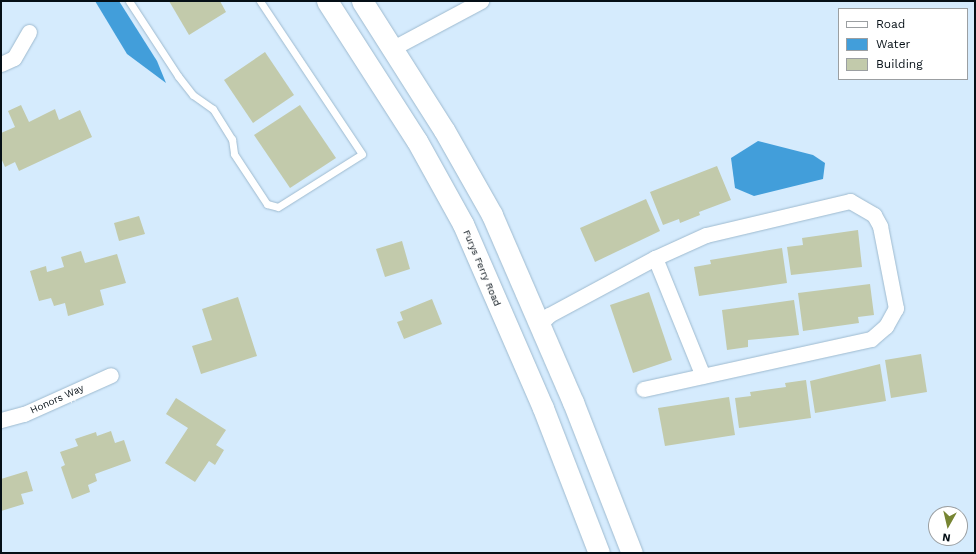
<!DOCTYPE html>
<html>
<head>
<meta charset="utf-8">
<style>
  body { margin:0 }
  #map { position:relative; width:976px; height:554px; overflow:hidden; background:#d5ebfd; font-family:"Work Sans",sans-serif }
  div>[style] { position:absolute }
  .water>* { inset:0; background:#429eda }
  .building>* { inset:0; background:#c2caab }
  .roads { filter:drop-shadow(0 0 1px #9ebacf) drop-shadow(0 0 1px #9ebacf) }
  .service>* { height:7px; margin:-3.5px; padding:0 3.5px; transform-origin:3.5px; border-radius:3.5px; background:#fff }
  .minor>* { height:15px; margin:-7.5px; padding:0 7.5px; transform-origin:7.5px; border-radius:7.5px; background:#fff }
  .secondary>* { height:21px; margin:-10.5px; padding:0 10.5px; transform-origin:10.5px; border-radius:10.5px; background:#fff }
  span { translate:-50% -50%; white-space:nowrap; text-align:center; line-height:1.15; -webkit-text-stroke:4px #fff; paint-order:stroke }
  .street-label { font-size:10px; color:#050f16 }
  .frame { position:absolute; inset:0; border:2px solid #050f16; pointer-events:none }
  .legend { position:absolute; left:838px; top:8px; width:130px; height:72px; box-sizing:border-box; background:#fff; border:1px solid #9b9fa2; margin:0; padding:5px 7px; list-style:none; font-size:12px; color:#050f16 }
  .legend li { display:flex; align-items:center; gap:8px; height:20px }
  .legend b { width:20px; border:1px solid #9b9fa2 }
  .north { position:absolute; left:928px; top:506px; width:40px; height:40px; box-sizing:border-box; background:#fff; border:1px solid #9b9fa2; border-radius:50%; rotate:188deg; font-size:11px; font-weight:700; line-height:16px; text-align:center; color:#050f16 }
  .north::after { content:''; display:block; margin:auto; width:14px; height:18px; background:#778533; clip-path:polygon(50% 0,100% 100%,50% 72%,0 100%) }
</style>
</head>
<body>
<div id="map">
  <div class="water">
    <i style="clip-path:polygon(95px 1px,119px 1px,157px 61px,166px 83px,127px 54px)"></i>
    <i style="clip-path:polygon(758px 141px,813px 155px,825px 163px,823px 179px,754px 196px,735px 188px,731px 158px)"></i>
  </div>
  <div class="building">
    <i style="clip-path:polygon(169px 1px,220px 1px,226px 12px,189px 35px)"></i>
    <i style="clip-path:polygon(265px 52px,294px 95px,253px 123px,224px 80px)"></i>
    <i style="clip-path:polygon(21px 105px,29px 122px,55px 109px,59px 120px,80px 110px,92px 137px,19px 171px,15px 162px,5px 167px,1px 158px,1px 133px,15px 127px,8px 111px)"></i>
    <i style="clip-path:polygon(300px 105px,336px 158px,290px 188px,254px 135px)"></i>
    <i style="clip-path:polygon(717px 166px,731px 200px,699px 212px,700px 215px,680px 223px,679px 219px,663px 225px,650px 192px)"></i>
    <i style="clip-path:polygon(646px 199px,660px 231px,595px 262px,580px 228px)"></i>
    <i style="clip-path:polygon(139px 216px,145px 234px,119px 241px,114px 223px)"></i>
    <i style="clip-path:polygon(858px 230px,862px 267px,791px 275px,787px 247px,803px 245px,802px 238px)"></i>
    <i style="clip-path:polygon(402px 241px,410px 269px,385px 277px,376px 249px)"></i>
    <i style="clip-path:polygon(782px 248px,787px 283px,699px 296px,694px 267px,711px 264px,710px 260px)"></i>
    <i style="clip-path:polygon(81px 251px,85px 263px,117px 254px,126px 283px,100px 290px,104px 305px,68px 316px,65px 303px,54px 306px,51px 298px,39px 301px,30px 271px,46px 266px,47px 272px,64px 267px,61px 257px)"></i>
    <i style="clip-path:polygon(870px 284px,874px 315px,858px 317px,859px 323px,803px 331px,798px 293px)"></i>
    <i style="clip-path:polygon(649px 292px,672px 360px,633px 373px,610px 305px)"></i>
    <i style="clip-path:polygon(238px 297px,257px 356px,201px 374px,192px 346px,212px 340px,202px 309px)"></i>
    <i style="clip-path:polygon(432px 299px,442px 324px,404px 339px,397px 322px,403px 320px,400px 312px)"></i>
    <i style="clip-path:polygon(794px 300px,799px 335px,748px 340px,748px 347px,727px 350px,722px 310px)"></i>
    <i style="clip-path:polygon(921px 354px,927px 392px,891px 398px,885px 360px)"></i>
    <i style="clip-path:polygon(880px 364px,886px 401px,815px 413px,810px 381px)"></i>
    <i style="clip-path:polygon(806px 380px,811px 418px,739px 428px,735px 398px,751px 396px,750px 392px,786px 387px,785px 383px)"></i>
    <i style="clip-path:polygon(729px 397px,735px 435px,665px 446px,658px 408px)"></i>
    <i style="clip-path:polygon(176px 398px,226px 430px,216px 445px,224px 450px,215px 465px,209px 461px,195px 482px,165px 463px,188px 428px,166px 414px)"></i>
    <i style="clip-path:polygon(111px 431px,115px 443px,124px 440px,131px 461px,95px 474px,97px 481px,88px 485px,90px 492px,72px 499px,61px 467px,65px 465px,60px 452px,78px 446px,75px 439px,96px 432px,97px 436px)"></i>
    <i style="clip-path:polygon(27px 471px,33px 491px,21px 494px,24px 504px,1px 511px,1px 479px)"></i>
  </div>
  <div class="roads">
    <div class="service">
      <i style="left:129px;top:1px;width:90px;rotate:56.8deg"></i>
      <i style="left:178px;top:76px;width:24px;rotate:52deg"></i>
      <i style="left:193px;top:95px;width:24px;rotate:35deg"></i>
      <i style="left:213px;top:109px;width:36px;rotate:58deg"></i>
      <i style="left:232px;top:139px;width:15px;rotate:82deg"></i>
      <i style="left:234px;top:154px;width:60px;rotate:56.6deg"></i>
      <i style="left:267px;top:204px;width:11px;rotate:15deg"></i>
      <i style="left:278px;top:207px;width:99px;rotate:-32.2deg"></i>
      <i style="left:362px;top:154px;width:184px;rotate:-123.7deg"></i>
    </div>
    <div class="minor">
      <i style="left:393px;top:48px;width:100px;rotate:-28.1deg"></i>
      <i style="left:1px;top:64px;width:14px;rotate:-25deg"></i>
      <i style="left:14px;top:58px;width:30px;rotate:-60deg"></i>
      <i style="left:655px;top:258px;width:127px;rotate:67.9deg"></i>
      <i style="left:539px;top:325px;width:14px;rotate:-45deg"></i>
      <i style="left:549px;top:315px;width:120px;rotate:-28.3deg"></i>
      <i style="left:655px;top:258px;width:56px;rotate:-24.3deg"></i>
      <i style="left:706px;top:235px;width:148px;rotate:-13.3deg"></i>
      <i style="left:850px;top:201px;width:28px;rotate:30deg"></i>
      <i style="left:874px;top:215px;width:13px;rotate:61deg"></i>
      <i style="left:880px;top:226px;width:84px;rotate:79deg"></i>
      <i style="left:896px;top:308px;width:21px;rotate:119deg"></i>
      <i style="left:886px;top:326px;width:20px;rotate:139deg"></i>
      <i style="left:871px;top:339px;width:233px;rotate:167.6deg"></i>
      <i style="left:1px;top:420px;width:24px;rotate:-15deg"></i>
      <i style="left:24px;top:414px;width:95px;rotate:-24.1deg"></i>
    </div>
    <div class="secondary">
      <i style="left:327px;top:1px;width:166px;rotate:57.3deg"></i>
      <i style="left:417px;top:141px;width:95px;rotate:61deg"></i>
      <i style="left:463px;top:224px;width:201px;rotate:66.5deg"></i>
      <i style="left:543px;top:408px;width:155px;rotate:68.9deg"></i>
      <i style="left:362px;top:1px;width:153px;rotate:57.6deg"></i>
      <i style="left:444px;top:130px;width:98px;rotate:60.5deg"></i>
      <i style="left:492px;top:215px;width:204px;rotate:66.6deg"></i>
      <i style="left:573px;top:402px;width:162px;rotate:68.7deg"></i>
    </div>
  </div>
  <div class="street-label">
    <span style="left:482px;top:268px;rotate:67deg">Furys Ferry Road</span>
    <span style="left:57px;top:399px;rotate:-24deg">Honors Way</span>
  </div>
  <div class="frame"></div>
  <ul class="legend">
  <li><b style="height:5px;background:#fff"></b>Road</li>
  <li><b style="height:11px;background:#429eda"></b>Water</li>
  <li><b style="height:11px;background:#c2caab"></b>Building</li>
  </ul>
  <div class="north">N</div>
</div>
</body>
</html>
